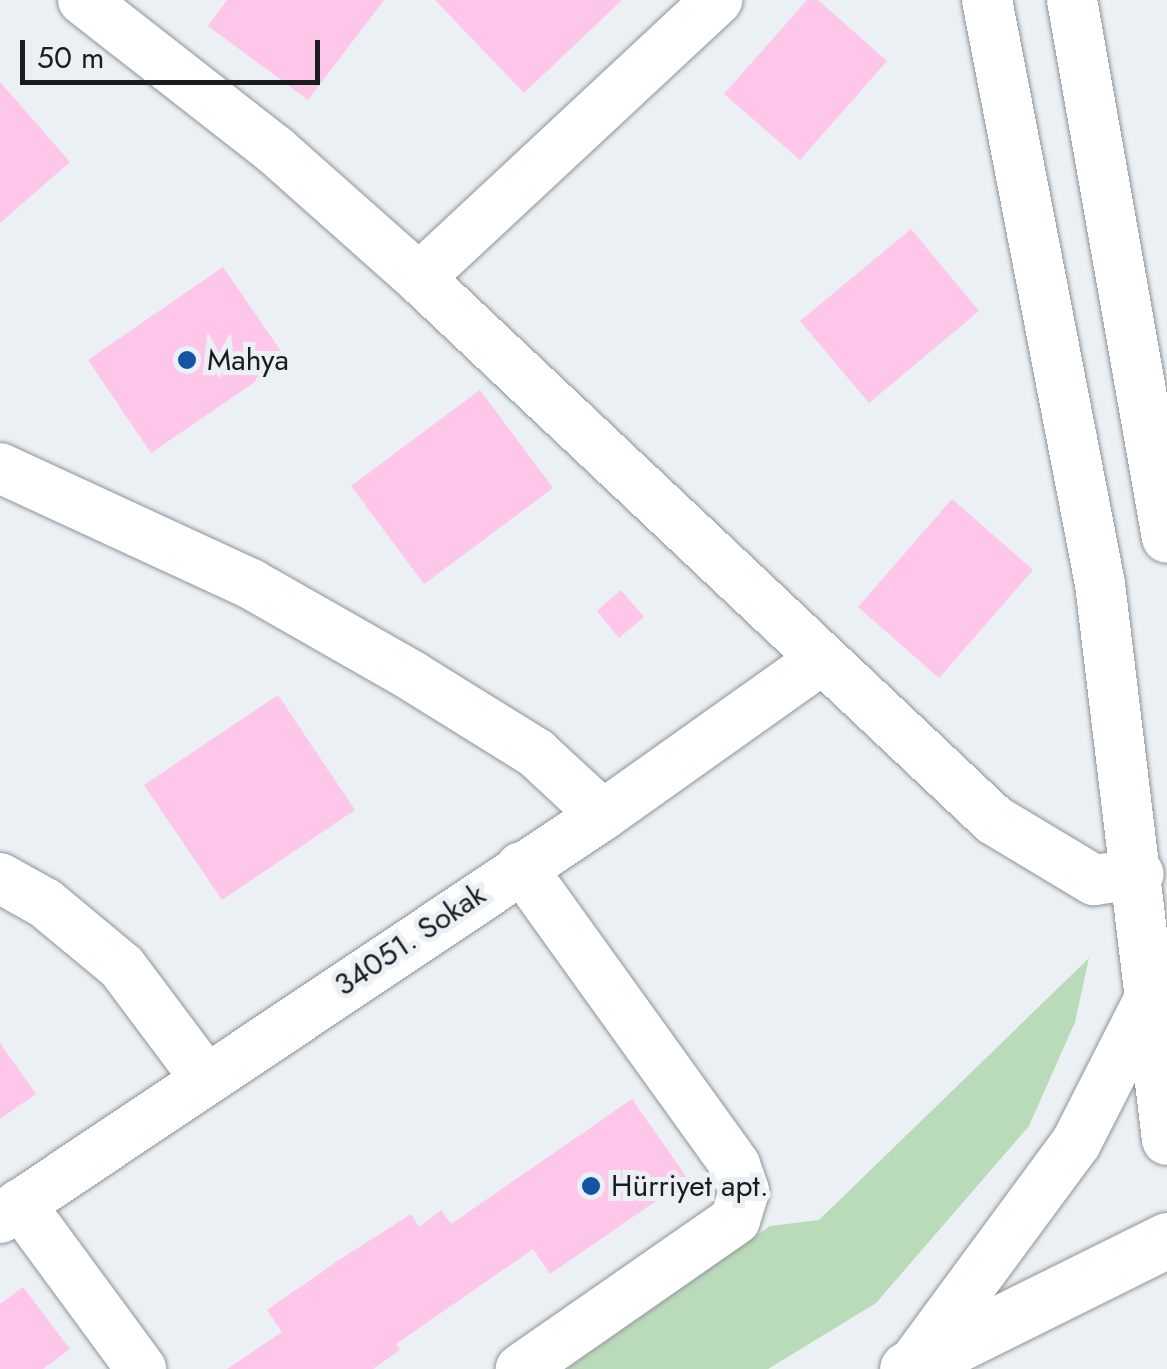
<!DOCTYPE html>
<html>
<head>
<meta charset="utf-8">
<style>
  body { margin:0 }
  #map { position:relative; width:1167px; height:1369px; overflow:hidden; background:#eaf0f4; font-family:Jost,sans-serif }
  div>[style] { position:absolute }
  .green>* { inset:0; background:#badbb9 }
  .building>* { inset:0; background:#fec6e9 }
  .roads { filter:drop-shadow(0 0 2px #8e9397) drop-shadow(0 0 2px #8e9397) }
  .minor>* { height:50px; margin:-25px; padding:0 25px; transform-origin:25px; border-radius:25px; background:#fff }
  .major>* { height:55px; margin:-27.5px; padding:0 27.5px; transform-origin:27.5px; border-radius:27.5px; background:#fff }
  .dots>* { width:28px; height:28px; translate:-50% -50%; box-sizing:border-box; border:5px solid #eaf0f4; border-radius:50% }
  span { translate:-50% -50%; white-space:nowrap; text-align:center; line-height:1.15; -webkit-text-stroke:10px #eaf0f4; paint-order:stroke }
  .poi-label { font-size:30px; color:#1a1c1d }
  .left { translate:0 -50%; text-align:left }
  .street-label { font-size:30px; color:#1a1c1d }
  .scale { position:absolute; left:20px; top:40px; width:300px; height:45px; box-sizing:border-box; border:5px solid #1a1c1d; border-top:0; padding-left:12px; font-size:30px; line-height:35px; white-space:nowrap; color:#1a1c1d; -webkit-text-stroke:8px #eaf0f4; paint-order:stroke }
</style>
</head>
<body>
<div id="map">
  <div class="green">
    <i style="clip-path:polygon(1089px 958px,1075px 1022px,1029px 1126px,876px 1303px,768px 1369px,567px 1369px,770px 1226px,819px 1220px)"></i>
  </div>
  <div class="building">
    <i style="clip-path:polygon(227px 0,384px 0,308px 100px,208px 26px)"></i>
    <i style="clip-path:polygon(435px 0,622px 0,524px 93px)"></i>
    <i style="clip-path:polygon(807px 0,818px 0,887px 61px,800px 160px,724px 94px)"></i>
    <i style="clip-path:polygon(0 82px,70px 162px,0 223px)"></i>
    <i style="clip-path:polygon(911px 229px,979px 311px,869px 403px,800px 321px)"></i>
    <i style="clip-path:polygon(223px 267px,287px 360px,151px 453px,88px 360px)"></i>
    <i style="clip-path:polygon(480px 390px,553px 488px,424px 584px,351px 486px)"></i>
    <i style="clip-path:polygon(952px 499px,1033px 570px,939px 678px,858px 607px)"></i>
    <i style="clip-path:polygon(621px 590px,644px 617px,619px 638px,597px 611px)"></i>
    <i style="clip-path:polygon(278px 695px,355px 810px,222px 900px,144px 785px)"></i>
    <i style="clip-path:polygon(0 1043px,36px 1094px,0 1119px)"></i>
    <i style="clip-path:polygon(632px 1099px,688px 1179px,550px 1274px,533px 1249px,396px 1344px,400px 1350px,373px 1369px,227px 1369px,282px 1332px,267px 1310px,339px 1260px,411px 1214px,419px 1227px,441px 1210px,451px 1224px)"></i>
    <i style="clip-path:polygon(23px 1287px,70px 1349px,43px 1369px,0 1369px,0 1304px)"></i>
  </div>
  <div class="roads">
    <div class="minor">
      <i style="left:83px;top:0;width:244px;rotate:38deg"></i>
      <i style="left:275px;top:150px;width:193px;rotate:41.6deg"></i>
      <i style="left:419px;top:278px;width:790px;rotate:43.31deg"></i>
      <i style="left:994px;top:820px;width:117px;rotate:31deg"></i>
      <i style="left:1094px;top:880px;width:45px;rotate:-7.6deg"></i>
      <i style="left:987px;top:0;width:595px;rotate:79.05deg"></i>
      <i style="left:1100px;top:584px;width:560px;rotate:83.13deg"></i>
      <i style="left:1072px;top:0;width:546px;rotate:79.99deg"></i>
      <i style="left:419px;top:278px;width:408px;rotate:-43deg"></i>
      <i style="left:0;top:468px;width:277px;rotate:24.8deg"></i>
      <i style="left:251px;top:584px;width:185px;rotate:29.7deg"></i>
      <i style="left:412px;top:676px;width:146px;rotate:31.8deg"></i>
      <i style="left:536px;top:753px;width:91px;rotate:42.8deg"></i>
      <i style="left:521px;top:867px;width:367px;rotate:54.3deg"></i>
      <i style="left:735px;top:1165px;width:28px;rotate:71deg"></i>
      <i style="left:744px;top:1191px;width:30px;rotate:107deg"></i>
      <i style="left:735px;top:1220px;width:261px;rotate:145.2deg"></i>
      <i style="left:0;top:878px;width:51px;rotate:29.1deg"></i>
      <i style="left:45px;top:903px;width:100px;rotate:39.7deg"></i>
      <i style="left:122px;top:967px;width:139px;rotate:53.2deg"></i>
      <i style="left:20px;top:1204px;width:205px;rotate:53.7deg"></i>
      <i style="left:0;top:1218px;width:725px;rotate:-33.76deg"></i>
      <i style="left:603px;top:815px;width:266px;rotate:-35.4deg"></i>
      <i style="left:910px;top:1368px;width:280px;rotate:-53.6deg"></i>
      <i style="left:1076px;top:1143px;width:167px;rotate:-63deg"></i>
    </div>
    <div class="major">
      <i style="left:907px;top:1369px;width:290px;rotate:-26.4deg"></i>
    </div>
  </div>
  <div class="dots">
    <i style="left:187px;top:360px;background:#1354a4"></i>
    <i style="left:591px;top:1186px;background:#1354a4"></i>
  </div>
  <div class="poi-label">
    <span class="left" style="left:207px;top:360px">Mahya</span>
    <span class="left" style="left:611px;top:1186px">Hürriyet apt.</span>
  </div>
  <div class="street-label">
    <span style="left:410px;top:940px;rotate:-34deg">34051. Sokak</span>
  </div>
  <div class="scale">50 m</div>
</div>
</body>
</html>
